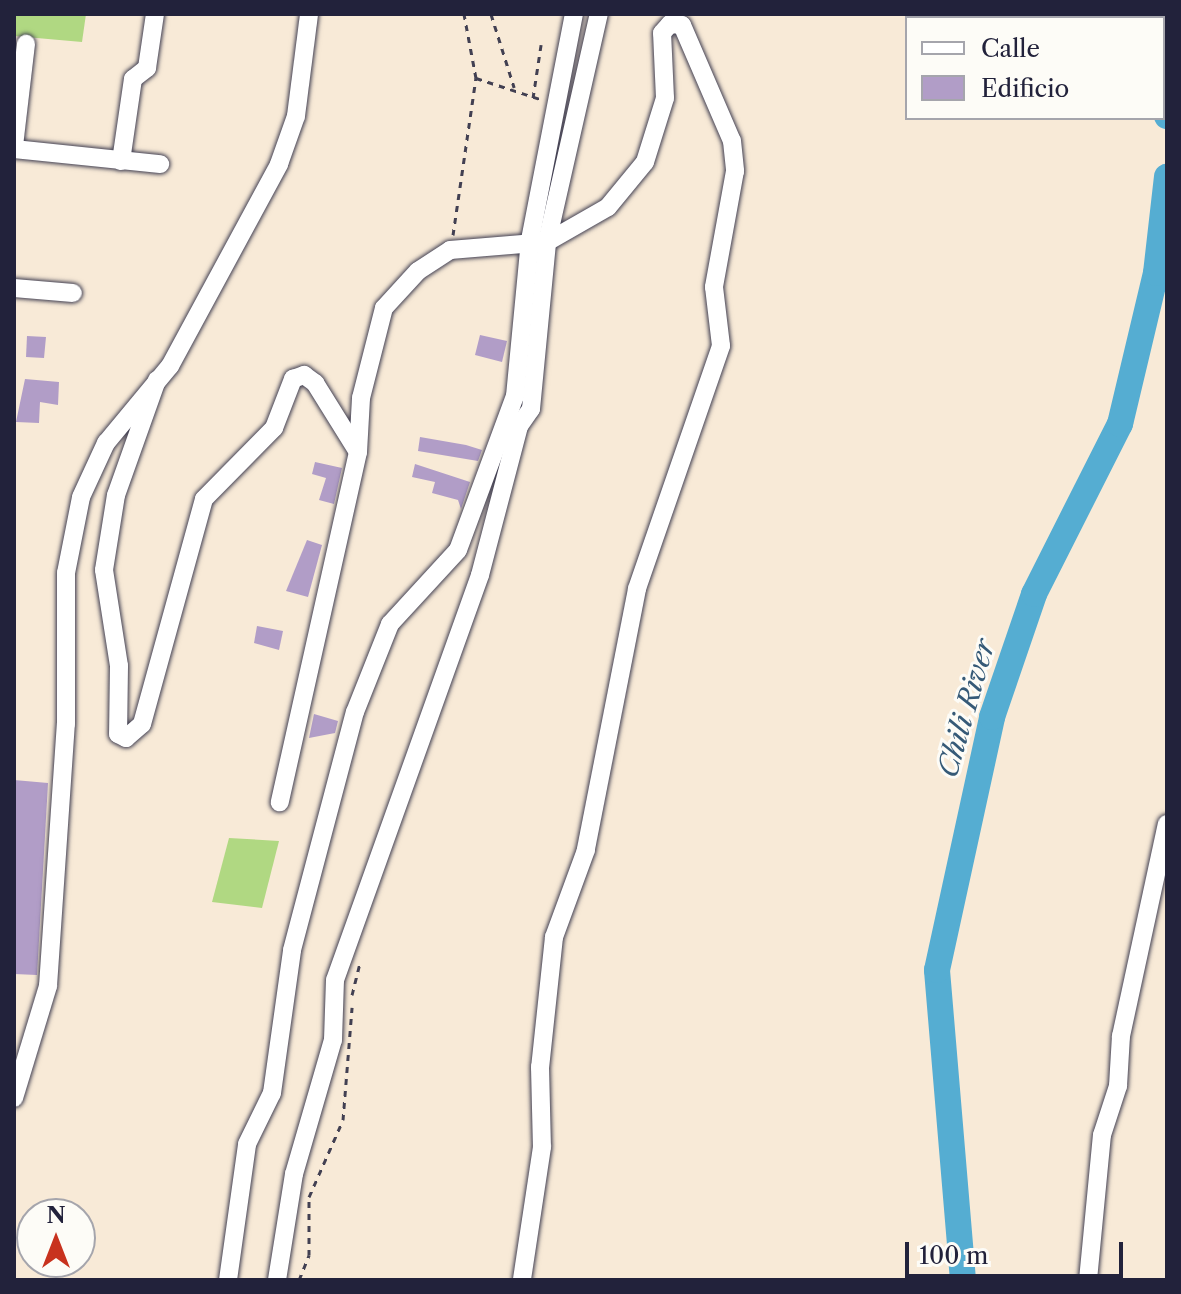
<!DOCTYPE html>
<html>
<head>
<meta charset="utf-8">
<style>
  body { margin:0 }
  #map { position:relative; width:1181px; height:1294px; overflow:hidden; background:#f8ead7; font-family:"Libre Caslon Text",serif }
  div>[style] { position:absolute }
  .green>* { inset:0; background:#b0d882 }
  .river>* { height:26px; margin:-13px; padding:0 13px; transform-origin:13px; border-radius:13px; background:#55add2 }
  .building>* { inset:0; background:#b19dc7 }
  .path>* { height:3px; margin-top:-1.5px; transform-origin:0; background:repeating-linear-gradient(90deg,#424052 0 6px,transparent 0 12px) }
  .roads { filter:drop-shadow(0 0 2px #424052) drop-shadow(0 0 2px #424052) }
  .minor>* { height:18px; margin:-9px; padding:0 9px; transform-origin:9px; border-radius:9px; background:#fff }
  span { translate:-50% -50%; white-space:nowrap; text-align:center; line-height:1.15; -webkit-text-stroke:6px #fdfcf7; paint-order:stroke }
  .water-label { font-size:28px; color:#365a77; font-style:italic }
  .frame { position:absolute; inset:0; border:16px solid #22223b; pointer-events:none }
  .legend { position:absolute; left:905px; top:16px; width:260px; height:104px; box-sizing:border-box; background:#fdfcf7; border:2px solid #a5a5ac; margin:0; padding:10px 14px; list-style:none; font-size:24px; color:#22223b }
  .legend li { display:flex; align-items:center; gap:16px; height:40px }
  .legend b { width:40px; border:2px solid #a5a5ac }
  .north { position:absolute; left:16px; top:1198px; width:80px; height:80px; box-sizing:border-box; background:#fdfcf7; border:2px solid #a5a5ac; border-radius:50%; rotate:0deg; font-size:22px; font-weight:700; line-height:32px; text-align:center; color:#22223b }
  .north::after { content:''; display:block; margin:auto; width:28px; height:36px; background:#c8321e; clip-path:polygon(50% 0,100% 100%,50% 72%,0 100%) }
  .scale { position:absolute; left:905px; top:1242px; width:218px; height:36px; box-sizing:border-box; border:4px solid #22223b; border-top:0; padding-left:10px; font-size:24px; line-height:28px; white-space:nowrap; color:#22223b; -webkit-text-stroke:6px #fdfcf7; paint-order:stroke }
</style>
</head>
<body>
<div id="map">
  <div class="green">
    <i style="clip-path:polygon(14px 14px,86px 14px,82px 42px,14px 36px)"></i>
    <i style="clip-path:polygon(229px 838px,279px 841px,262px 908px,212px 902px)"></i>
  </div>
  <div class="river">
    <i style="left:1120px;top:14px;width:4px;rotate:63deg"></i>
    <i style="left:1163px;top:107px;width:10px;rotate:66deg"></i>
    <i style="left:963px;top:1280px;width:311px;rotate:-94.8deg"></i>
    <i style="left:937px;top:970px;width:259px;rotate:-77.7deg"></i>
    <i style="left:992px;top:717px;width:130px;rotate:-71.1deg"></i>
    <i style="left:1034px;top:594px;width:191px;rotate:-63.2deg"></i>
    <i style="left:1120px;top:424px;width:155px;rotate:-76.6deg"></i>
    <i style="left:1156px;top:273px;width:97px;rotate:-83.5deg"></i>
  </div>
  <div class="building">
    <i style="clip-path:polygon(480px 335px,507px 341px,502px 362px,475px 355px)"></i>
    <i style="clip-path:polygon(27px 336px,46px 337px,44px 358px,26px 357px)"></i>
    <i style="clip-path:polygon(25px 379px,59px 382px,58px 405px,40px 402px,39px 423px,16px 422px)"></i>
    <i style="clip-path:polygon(420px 437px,466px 445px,482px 450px,478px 461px,418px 451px)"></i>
    <i style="clip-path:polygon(315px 462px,342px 468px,334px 504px,319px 500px,326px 478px,312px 474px)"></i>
    <i style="clip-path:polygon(415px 464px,470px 482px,461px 509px,458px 500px,432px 493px,435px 482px,412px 477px)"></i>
    <i style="clip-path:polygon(307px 540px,322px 545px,308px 597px,286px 591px)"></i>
    <i style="clip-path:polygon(257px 626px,283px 631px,279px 650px,254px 643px)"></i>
    <i style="clip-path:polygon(314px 714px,338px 721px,335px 733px,309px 738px)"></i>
    <i style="clip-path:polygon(14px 780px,48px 783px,37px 975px,14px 974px)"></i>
  </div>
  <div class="path">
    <i style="left:491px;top:14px;width:77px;rotate:72.5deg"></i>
    <i style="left:476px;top:78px;width:67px;rotate:18.2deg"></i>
    <i style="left:533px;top:98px;width:54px;rotate:-81.4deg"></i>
    <i style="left:453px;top:235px;width:159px;rotate:-81.7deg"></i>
    <i style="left:476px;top:78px;width:65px;rotate:-100.6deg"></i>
    <i style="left:352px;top:995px;width:34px;rotate:-76deg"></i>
    <i style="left:299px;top:1280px;width:27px;rotate:-68deg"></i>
    <i style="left:309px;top:1255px;width:58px;rotate:-90deg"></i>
    <i style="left:309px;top:1197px;width:84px;rotate:-66.2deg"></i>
    <i style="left:343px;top:1120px;width:113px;rotate:-85.4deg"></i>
  </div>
  <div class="roads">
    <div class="minor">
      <i style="left:14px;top:146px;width:103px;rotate:-83.3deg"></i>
      <i style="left:14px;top:149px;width:147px;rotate:5.9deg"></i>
      <i style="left:121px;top:161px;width:83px;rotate:-81.7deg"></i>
      <i style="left:133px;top:79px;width:18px;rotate:-38deg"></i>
      <i style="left:147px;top:68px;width:55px;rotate:-81.6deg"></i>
      <i style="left:14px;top:288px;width:59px;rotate:4.8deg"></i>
      <i style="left:157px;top:380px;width:122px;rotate:109.6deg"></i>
      <i style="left:116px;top:495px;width:76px;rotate:99.1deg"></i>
      <i style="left:104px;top:570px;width:97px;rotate:81.1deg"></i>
      <i style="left:119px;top:666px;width:68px;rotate:90.8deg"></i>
      <i style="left:118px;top:734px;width:9px;rotate:27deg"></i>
      <i style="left:126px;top:738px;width:21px;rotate:-41deg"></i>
      <i style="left:142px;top:724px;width:233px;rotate:-74.6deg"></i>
      <i style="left:204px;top:499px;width:100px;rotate:-45.4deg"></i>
      <i style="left:274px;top:428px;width:53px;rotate:-68.8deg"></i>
      <i style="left:293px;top:379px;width:12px;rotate:-20deg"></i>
      <i style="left:304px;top:375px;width:14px;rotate:36deg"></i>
      <i style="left:315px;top:383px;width:81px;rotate:58.1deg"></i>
      <i style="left:358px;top:452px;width:359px;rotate:102.6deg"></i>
      <i style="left:358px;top:452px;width:54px;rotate:-86.8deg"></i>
      <i style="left:361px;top:398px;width:93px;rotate:-75.7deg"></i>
      <i style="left:384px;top:308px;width:50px;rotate:-47.4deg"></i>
      <i style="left:418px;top:271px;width:38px;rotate:-33deg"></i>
      <i style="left:450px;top:250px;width:97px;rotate:-4.7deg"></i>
      <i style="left:547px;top:242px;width:70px;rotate:-29.8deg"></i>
      <i style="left:608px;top:207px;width:58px;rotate:-50.6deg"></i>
      <i style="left:645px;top:162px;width:67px;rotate:-72.6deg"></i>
      <i style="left:665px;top:98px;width:65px;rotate:-92.6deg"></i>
      <i style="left:662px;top:33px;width:12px;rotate:-48deg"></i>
      <i style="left:670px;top:24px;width:12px;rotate:5deg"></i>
      <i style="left:682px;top:25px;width:126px;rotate:66.7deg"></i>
      <i style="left:732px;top:141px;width:30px;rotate:84deg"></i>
      <i style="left:735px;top:171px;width:118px;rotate:100.3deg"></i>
      <i style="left:714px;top:287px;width:59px;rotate:83.2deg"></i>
      <i style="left:721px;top:346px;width:257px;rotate:109.1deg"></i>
      <i style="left:637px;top:589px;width:266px;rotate:101.1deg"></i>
      <i style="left:586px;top:850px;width:93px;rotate:110.2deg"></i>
      <i style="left:554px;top:937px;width:131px;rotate:96.1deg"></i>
      <i style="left:540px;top:1067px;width:80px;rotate:88.6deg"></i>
      <i style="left:542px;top:1147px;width:134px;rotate:98.6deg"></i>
      <i style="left:14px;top:1098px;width:117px;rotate:-73.1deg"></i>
      <i style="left:48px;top:986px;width:263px;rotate:-86.1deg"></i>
      <i style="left:66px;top:724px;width:151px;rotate:-90deg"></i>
      <i style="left:66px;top:573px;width:77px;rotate:-78.8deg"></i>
      <i style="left:81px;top:497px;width:60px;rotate:-65.2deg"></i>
      <i style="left:106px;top:443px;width:100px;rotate:-50.3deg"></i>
      <i style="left:170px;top:366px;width:230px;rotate:-61.6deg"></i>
      <i style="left:279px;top:164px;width:51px;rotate:-70.5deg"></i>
      <i style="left:296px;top:116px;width:103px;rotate:-82.7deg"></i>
      <i style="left:228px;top:1280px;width:137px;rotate:-82deg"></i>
      <i style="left:247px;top:1144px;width:57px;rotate:-63.9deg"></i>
      <i style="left:272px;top:1093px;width:144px;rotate:-82deg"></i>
      <i style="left:292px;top:950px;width:246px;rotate:-75.2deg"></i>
      <i style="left:355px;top:712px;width:95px;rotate:-68.3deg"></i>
      <i style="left:390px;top:624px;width:100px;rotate:-47.4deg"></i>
      <i style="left:458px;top:550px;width:164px;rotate:-69.7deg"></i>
      <i style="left:515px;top:396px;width:157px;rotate:-84.5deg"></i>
      <i style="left:530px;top:240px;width:230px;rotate:-79deg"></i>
      <i style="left:277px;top:1280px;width:107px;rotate:-80.9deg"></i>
      <i style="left:294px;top:1174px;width:140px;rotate:-73.8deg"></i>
      <i style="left:333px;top:1040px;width:60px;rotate:-88.1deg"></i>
      <i style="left:335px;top:980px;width:430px;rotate:-70.3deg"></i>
      <i style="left:480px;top:575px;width:154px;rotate:-75.3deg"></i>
      <i style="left:519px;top:426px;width:21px;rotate:-55deg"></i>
      <i style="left:531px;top:409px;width:168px;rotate:-84.5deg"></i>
      <i style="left:547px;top:242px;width:234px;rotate:-77.2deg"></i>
      <i style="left:1088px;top:1280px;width:146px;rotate:-84.5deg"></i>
      <i style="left:1102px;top:1135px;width:52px;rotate:-71.9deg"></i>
      <i style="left:1118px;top:1086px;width:50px;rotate:-86.6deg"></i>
      <i style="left:1121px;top:1036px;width:217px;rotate:-77.8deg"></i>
    </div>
  </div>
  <div class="water-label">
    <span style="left:966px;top:708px;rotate:-74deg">Chili River</span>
  </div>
  <div class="frame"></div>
  <ul class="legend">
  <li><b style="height:10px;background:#fff"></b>Calle</li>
  <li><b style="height:22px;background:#b19dc7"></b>Edificio</li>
  </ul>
  <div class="north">N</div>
  <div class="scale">100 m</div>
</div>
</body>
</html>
